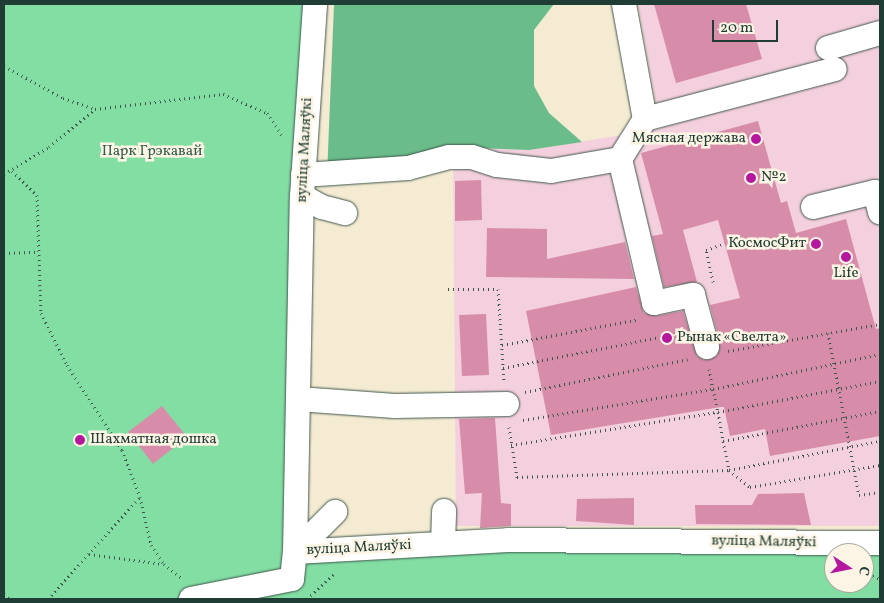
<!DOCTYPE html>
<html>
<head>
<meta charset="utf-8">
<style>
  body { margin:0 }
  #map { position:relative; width:884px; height:603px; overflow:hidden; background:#f4ebd2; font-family:Vollkorn,serif }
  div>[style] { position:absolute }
  .built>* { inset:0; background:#f4cfdd }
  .green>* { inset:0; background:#83dea4 }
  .forest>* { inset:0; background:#6abd8a }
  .building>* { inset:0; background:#d78daa }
  .path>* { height:3px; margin-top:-1.5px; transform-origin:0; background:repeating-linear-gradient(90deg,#3f574c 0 1px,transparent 0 5px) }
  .roads { filter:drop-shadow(0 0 1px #3f574c) drop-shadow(0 0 1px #3f574c) }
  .minor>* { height:24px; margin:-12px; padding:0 12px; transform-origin:12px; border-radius:12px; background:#fff }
  .dots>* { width:14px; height:14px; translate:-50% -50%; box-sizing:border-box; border:2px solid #fcf5e5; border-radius:50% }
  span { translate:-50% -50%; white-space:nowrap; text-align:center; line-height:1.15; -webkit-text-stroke:5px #fcf5e5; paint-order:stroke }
  .poi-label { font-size:15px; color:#1f3d34 }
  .right { translate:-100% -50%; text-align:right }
  .left { translate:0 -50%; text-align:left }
  .street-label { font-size:15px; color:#1f3d34 }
  .park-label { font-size:15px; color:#335d4a }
  .frame { position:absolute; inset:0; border:5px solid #1f3d34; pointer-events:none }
  .north { position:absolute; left:824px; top:543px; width:50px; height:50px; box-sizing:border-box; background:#fcf5e5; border:1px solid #a4ab9e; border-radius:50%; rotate:101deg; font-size:14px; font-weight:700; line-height:20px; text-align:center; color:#1f3d34 }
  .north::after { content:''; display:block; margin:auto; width:18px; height:22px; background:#b5179e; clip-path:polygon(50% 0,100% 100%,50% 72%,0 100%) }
  .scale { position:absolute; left:712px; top:20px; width:66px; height:22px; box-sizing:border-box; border:2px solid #1f3d34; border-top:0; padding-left:6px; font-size:15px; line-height:18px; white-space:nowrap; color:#1f3d34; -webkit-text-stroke:4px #fcf5e5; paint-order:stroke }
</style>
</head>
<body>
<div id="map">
  <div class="built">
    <i style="clip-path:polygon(638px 4px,880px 4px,880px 526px,456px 526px,453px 147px,529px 150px,660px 129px)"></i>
  </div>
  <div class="green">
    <i style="clip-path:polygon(evenodd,4px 4px,312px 4px,287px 545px,880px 544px,880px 599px,4px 599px,4px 4px,834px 553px,864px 553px,864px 583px,834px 583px,834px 553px)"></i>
  </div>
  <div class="forest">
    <i style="clip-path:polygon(334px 4px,554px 4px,534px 30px,534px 86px,549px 113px,582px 142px,529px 150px,451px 147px,327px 176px)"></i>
  </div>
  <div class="building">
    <i style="clip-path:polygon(654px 4px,746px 4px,762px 59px,676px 83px)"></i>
    <i style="clip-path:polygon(758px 121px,781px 203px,787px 201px,796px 233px,846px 219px,876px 329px,880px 328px,880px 436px,770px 456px,765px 429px,730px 436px,724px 407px,721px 407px,551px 435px,526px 311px,636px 287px,644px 313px,656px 316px,683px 311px,697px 356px,704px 360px,717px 356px,720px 343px,710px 305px,740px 298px,718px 220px,683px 230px,697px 282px,664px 287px,652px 236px,663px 234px,641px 153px)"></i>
    <i style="clip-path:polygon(481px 180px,482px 220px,455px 221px,455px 181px)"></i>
    <i style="clip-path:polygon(487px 228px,547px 229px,547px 259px,625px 242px,634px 279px,486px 277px)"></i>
    <i style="clip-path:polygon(486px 314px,489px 375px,462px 376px,459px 315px)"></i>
    <i style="clip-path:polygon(162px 406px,187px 437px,153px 464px,128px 432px)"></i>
    <i style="clip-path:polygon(495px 418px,501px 503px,511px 504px,511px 526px,480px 528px,482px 493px,465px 494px,459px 419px)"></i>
    <i style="clip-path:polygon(804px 493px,811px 525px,696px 524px,695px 505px,752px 505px,758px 494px)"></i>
    <i style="clip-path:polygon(634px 498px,634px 525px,576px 521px,577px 499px)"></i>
  </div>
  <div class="path">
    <i style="left:4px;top:66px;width:67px;rotate:28.5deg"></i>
    <i style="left:63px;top:98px;width:34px;rotate:19deg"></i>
    <i style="left:95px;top:109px;width:129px;rotate:-6.7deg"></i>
    <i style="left:223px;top:94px;width:48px;rotate:23.4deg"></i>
    <i style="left:267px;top:113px;width:29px;rotate:56deg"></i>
    <i style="left:12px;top:171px;width:35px;rotate:44deg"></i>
    <i style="left:37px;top:195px;width:118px;rotate:88.1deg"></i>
    <i style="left:41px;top:313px;width:58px;rotate:63.4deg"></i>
    <i style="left:67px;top:365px;width:101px;rotate:57.1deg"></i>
    <i style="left:122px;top:450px;width:50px;rotate:69deg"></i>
    <i style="left:140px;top:497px;width:49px;rotate:77.1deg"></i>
    <i style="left:151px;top:545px;width:23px;rotate:56deg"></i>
    <i style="left:164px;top:564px;width:24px;rotate:38deg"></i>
    <i style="left:4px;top:174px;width:52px;rotate:-31deg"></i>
    <i style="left:49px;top:147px;width:58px;rotate:-39.4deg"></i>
    <i style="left:4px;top:253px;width:35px;rotate:-2deg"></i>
    <i style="left:713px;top:282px;width:33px;rotate:-102deg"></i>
    <i style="left:706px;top:250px;width:20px;rotate:-20deg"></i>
    <i style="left:448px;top:289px;width:50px"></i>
    <i style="left:498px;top:289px;width:92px;rotate:86.3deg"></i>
    <i style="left:828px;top:333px;width:165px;rotate:79.2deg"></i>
    <i style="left:859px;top:495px;width:21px;rotate:-8deg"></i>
    <i style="left:502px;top:345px;width:139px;rotate:-10.7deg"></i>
    <i style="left:728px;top:351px;width:154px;rotate:-10.1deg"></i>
    <i style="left:503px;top:368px;width:179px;rotate:-11.2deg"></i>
    <i style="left:709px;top:369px;width:20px;rotate:79deg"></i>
    <i style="left:713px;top:389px;width:171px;rotate:-11.8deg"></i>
    <i style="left:525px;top:392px;width:166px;rotate:-11.4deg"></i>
    <i style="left:523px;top:420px;width:193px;rotate:-9.3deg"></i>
    <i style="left:713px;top:389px;width:24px;rotate:78deg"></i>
    <i style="left:718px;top:412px;width:165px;rotate:-10.8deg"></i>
    <i style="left:509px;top:427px;width:51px;rotate:80.9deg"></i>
    <i style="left:517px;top:477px;width:212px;rotate:-1.9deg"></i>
    <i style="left:729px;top:470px;width:27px;rotate:39deg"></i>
    <i style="left:750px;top:487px;width:132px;rotate:-9.6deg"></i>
    <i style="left:723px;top:441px;width:30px;rotate:78deg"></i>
    <i style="left:729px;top:470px;width:154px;rotate:-10.9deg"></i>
    <i style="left:511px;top:445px;width:210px;rotate:-9.1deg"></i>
    <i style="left:718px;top:412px;width:29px;rotate:80deg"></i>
    <i style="left:723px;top:441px;width:160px;rotate:-10.8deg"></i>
    <i style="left:89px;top:554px;width:75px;rotate:7.7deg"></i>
    <i style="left:864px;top:571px;width:18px;rotate:27deg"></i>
    <i style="left:4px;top:594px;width:9px;rotate:36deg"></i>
    <i style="left:48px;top:599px;width:137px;rotate:-48deg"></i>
    <i style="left:307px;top:599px;width:37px;rotate:-43deg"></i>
  </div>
  <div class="roads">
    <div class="minor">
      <i style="left:624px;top:4px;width:117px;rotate:79.7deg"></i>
      <i style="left:645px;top:119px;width:47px;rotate:122deg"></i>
      <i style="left:620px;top:159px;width:148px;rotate:76.7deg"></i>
      <i style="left:654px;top:303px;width:40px;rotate:-12deg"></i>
      <i style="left:693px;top:295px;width:54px;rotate:74.9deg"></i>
      <i style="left:828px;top:48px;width:54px;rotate:-16.1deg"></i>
      <i style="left:645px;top:119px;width:196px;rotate:-14.7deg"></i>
      <i style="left:303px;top:175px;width:105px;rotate:-3.8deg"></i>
      <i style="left:408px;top:168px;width:42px;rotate:-15deg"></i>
      <i style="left:449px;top:157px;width:23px"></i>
      <i style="left:472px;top:157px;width:26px;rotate:18deg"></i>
      <i style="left:497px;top:165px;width:54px;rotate:6.3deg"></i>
      <i style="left:551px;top:171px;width:70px;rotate:-9.9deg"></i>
      <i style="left:302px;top:196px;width:23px;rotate:29deg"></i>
      <i style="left:322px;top:207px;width:24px;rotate:15deg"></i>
      <i style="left:813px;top:207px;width:64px;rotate:-13.6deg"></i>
      <i style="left:875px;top:192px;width:21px;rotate:76deg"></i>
      <i style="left:298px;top:399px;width:97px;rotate:4.1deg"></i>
      <i style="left:395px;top:406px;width:112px;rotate:-1deg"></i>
      <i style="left:443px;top:543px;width:32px;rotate:-88deg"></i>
      <i style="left:295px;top:552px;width:213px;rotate:-3.2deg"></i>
      <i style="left:508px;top:540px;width:372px;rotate:0.5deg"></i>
      <i style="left:295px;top:552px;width:57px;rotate:-45deg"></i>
      <i style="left:191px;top:599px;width:103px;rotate:-11.2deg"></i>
      <i style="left:292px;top:579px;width:27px;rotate:-84deg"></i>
      <i style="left:295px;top:552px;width:356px;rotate:-88.9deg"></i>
      <i style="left:302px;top:196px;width:192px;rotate:-86.1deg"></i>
    </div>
  </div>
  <div class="dots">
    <i style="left:756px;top:139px;background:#b5179e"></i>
    <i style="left:751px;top:178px;background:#b5179e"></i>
    <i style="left:816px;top:244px;background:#b5179e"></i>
    <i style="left:846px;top:257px;background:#b5179e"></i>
    <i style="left:667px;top:338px;background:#b5179e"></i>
    <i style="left:80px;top:440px;background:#b5179e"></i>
  </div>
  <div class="poi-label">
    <span class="right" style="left:746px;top:139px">Мясная держава</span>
    <span class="left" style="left:761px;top:178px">№2</span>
    <span class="right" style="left:806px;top:244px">КосмосФит</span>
    <span style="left:846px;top:274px">Life</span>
    <span class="left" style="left:677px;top:338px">Рынак «Свелта»</span>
    <span class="left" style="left:90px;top:440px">Шахматная дошка</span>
  </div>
  <div class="street-label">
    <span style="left:305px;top:150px;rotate:-87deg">вуліца Маляўкі</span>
    <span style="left:764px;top:542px;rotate:1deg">вуліца Маляўкі</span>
    <span style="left:359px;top:548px;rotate:-3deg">вуліца Маляўкі</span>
  </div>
  <div class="park-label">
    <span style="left:152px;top:152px">Парк Грэкавай</span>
  </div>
  <div class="frame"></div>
  <div class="north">С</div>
  <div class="scale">20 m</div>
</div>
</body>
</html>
